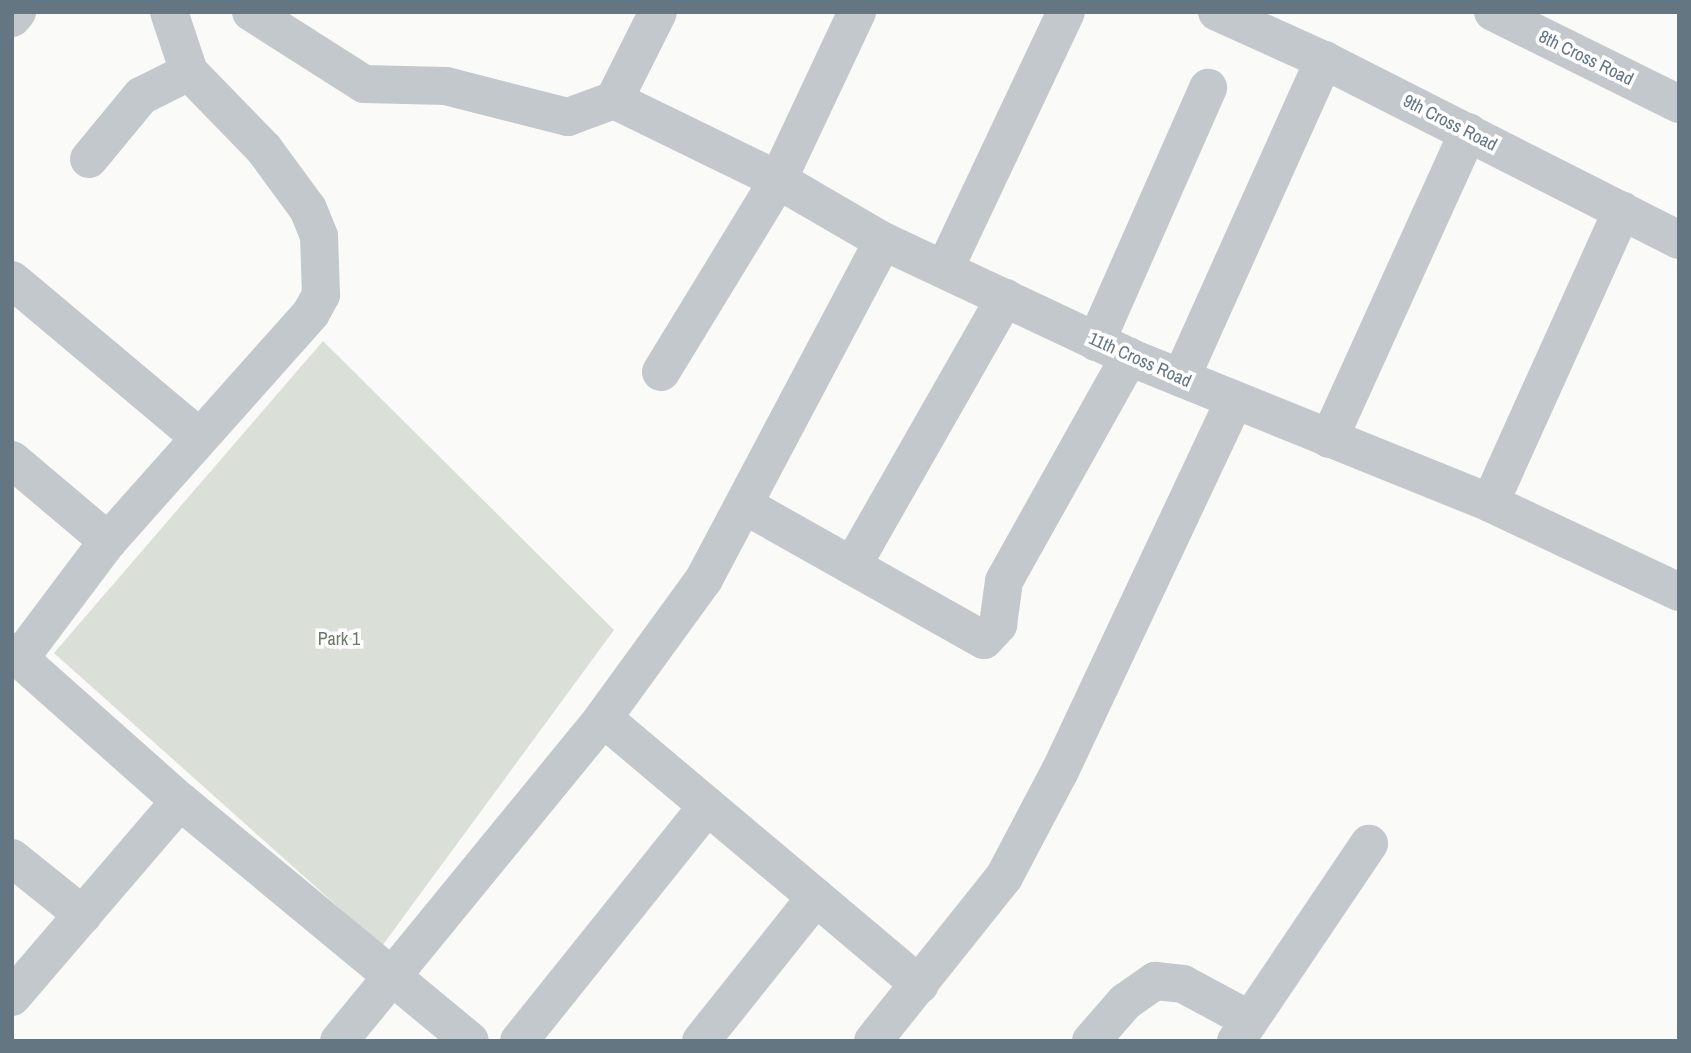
<!DOCTYPE html>
<html>
<head>
<meta charset="utf-8">
<style>
  body { margin:0 }
  #map { position:relative; width:1691px; height:1053px; overflow:hidden; background:#fafaf8; font-family:"Archivo Narrow",sans-serif }
  div>[style] { position:absolute }
  .green>* { inset:0; background:#dadfd7 }
  .minor>* { height:38px; margin:-19px; padding:0 19px; transform-origin:19px; border-radius:19px; background:#c3c8cc }
  span { translate:-50% -50%; white-space:nowrap; text-align:center; line-height:1.15; -webkit-text-stroke:7px #fff; paint-order:stroke }
  .street-label { font-size:18px; color:#657683 }
  .park-label { font-size:18px; color:#687a64 }
  .frame { position:absolute; inset:0; border:14px solid #657683; pointer-events:none }
</style>
</head>
<body>
<div id="map">
  <div class="green">
    <i style="clip-path:polygon(323px 341px,614px 630px,382px 946px,54px 653px)"></i>
  </div>
  <div class="minor">
    <i style="left:251px;top:12px;width:134px;rotate:32.5deg"></i>
    <i style="left:364px;top:84px;width:82px;rotate:1.4deg"></i>
    <i style="left:446px;top:86px;width:126px;rotate:14.3deg"></i>
    <i style="left:568px;top:117px;width:49px;rotate:-20.3deg"></i>
    <i style="left:614px;top:100px;width:98px;rotate:-63.4deg"></i>
    <i style="left:1217px;top:12px;width:117px;rotate:24.2deg"></i>
    <i style="left:1324px;top:60px;width:398px;rotate:26.9deg"></i>
    <i style="left:1493px;top:12px;width:208px;rotate:26.3deg"></i>
    <i style="left:12px;top:18px;width:8px;rotate:-50deg"></i>
    <i style="left:614px;top:100px;width:182px;rotate:26deg"></i>
    <i style="left:778px;top:180px;width:121px;rotate:30.2deg"></i>
    <i style="left:883px;top:241px;width:272px;rotate:25.2deg"></i>
    <i style="left:1129px;top:357px;width:389px;rotate:22deg"></i>
    <i style="left:1490px;top:503px;width:209px;rotate:25.2deg"></i>
    <i style="left:89px;top:159px;width:82px;rotate:-50.5deg"></i>
    <i style="left:141px;top:96px;width:54px;rotate:-26.6deg"></i>
    <i style="left:945px;top:268px;width:283px;rotate:-64.7deg"></i>
    <i style="left:12px;top:280px;width:244px;rotate:40deg"></i>
    <i style="left:1096px;top:342px;width:278px;rotate:-66.2deg"></i>
    <i style="left:661px;top:372px;width:225px;rotate:-58.6deg"></i>
    <i style="left:778px;top:180px;width:186px;rotate:-64.8deg"></i>
    <i style="left:1181px;top:378px;width:349px;rotate:-65.8deg"></i>
    <i style="left:1329px;top:439px;width:337px;rotate:-65.6deg"></i>
    <i style="left:12px;top:460px;width:126px;rotate:40.2deg"></i>
    <i style="left:1490px;top:503px;width:321px;rotate:-65.7deg"></i>
    <i style="left:744px;top:505px;width:275px;rotate:29.4deg"></i>
    <i style="left:984px;top:640px;width:21px;rotate:-47deg"></i>
    <i style="left:998px;top:625px;width:44px;rotate:-82.2deg"></i>
    <i style="left:1004px;top:581px;width:257px;rotate:-60.8deg"></i>
    <i style="left:852px;top:566px;width:309px;rotate:-60.3deg"></i>
    <i style="left:12px;top:652px;width:225px;rotate:41.6deg"></i>
    <i style="left:180px;top:801px;width:376px;rotate:39.6deg"></i>
    <i style="left:20px;top:658px;width:146px;rotate:-53.1deg"></i>
    <i style="left:108px;top:541px;width:305px;rotate:-48.3deg"></i>
    <i style="left:311px;top:313px;width:21px;rotate:-61deg"></i>
    <i style="left:321px;top:295px;width:59px;rotate:-91.9deg"></i>
    <i style="left:319px;top:236px;width:29px;rotate:-112deg"></i>
    <i style="left:308px;top:209px;width:74px;rotate:-126.3deg"></i>
    <i style="left:264px;top:149px;width:107px;rotate:-134.2deg"></i>
    <i style="left:189px;top:72px;width:63px;rotate:-108.4deg"></i>
    <i style="left:603px;top:718px;width:414px;rotate:40.1deg"></i>
    <i style="left:12px;top:858px;width:91px;rotate:38.8deg"></i>
    <i style="left:12px;top:997px;width:258px;rotate:-49.4deg"></i>
    <i style="left:339px;top:1041px;width:417px;rotate:-50.7deg"></i>
    <i style="left:603px;top:718px;width:172px;rotate:-54deg"></i>
    <i style="left:704px;top:579px;width:382px;rotate:-62.1deg"></i>
    <i style="left:519px;top:1041px;width:301px;rotate:-51.3deg"></i>
    <i style="left:701px;top:1041px;width:184px;rotate:-51.4deg"></i>
    <i style="left:873px;top:1041px;width:210px;rotate:-51.4deg"></i>
    <i style="left:1004px;top:877px;width:120px;rotate:-62.2deg"></i>
    <i style="left:1060px;top:771px;width:408px;rotate:-64.8deg"></i>
    <i style="left:1091px;top:1041px;width:52px;rotate:-48.9deg"></i>
    <i style="left:1125px;top:1002px;width:37px;rotate:-35deg"></i>
    <i style="left:1155px;top:981px;width:28px;rotate:6deg"></i>
    <i style="left:1183px;top:984px;width:76px;rotate:28.2deg"></i>
    <i style="left:1236px;top:1041px;width:238px;rotate:-56deg"></i>
  </div>
  <div class="street-label">
    <span style="left:1586px;top:58px;rotate:26deg">8th Cross Road</span>
    <span style="left:1450px;top:123px;rotate:27deg">9th Cross Road</span>
    <span style="left:1140px;top:360px;rotate:24deg">11th Cross Road</span>
  </div>
  <div class="park-label">
    <span style="left:339px;top:639px">Park 1</span>
  </div>
  <div class="frame"></div>
</div>
</body>
</html>
